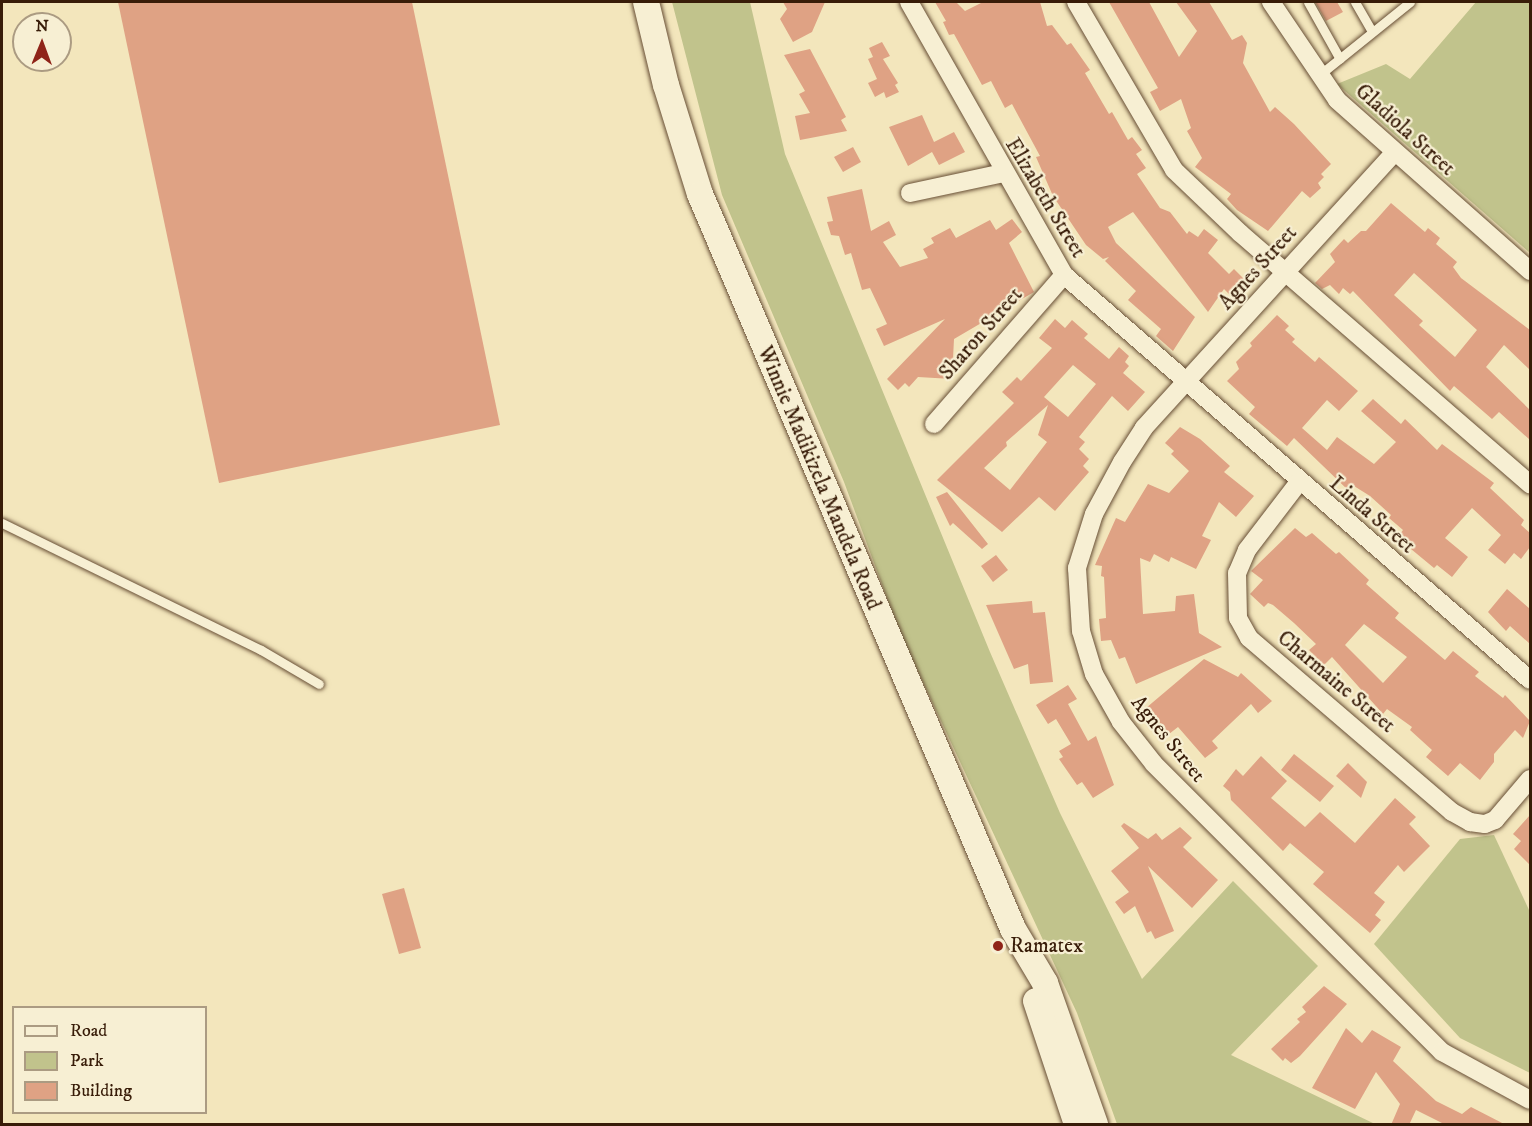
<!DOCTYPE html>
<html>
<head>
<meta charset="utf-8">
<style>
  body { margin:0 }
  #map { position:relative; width:1532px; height:1126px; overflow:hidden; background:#f3e6bc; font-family:"IM FELL DW Pica",serif }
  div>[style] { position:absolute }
  .green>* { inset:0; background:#c1c38c }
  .building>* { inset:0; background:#dfa284 }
  .roads { filter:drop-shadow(0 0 2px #674e35) drop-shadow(0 0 2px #674e35) }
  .lane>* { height:9px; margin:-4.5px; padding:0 4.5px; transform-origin:4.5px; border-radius:4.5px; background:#f7efd3 }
  .street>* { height:18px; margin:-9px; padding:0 9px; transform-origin:9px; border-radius:9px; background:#f7efd3 }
  .secondary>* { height:26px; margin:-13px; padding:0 13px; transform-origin:13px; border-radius:13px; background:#f7efd3 }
  .dots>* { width:16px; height:16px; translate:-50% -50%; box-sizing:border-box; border:3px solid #f7efd3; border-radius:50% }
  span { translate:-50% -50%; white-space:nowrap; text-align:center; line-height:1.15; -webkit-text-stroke:4.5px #f7efd3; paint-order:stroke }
  .street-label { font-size:21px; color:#381c08 }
  .poi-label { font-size:21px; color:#381c08 }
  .left { translate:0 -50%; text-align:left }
  .frame { position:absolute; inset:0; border:3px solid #381c08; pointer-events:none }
  .legend { position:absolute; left:12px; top:1006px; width:195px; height:108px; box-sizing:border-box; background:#f7efd3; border:2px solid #ab9b82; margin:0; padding:8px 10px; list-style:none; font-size:18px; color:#381c08 }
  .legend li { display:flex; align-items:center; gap:12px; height:30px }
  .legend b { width:30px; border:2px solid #ab9b82 }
  .north { position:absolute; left:12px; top:12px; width:60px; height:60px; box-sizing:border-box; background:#f7efd3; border:2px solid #ab9b82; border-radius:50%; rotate:1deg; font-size:16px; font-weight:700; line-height:24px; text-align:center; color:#381c08 }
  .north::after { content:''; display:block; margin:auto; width:21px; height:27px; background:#8f2418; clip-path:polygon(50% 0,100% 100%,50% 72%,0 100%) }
</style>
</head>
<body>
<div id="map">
  <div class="green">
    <i style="clip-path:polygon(672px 2px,750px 2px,785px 154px,990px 652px,1060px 813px,1142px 979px,1233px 881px,1318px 966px,1231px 1055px,1375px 1124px,1117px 1124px,1077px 1013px,900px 633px,844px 482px,722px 195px)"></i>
    <i style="clip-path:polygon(1476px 2px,1530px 2px,1530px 253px,1337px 84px,1386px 64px,1410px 79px)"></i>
    <i style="clip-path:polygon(1494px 835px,1530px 912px,1530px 1073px,1460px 1038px,1374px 944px,1460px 839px)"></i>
  </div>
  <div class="building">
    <i style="clip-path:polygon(118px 2px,412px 2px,500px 425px,219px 483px)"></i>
    <i style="clip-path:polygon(783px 2px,825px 2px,812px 32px,793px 42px,780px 19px,787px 9px)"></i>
    <i style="clip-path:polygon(935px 2px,956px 2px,965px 11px,983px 2px,1040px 2px,1047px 26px,1052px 25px,1067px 45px,1071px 43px,1090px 70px,1085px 73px,1109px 114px,1112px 112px,1128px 140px,1132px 137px,1142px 150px,1136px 154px,1146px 168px,1137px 174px,1160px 208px,1170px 212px,1187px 234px,1189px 231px,1198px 237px,1204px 229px,1218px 240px,1208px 253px,1229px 274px,1234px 269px,1244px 279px,1230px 295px,1224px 289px,1208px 312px,1133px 212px,1108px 227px,1116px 243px,1195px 317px,1173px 351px,1156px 336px,1161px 329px,1128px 300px,1136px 291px,1105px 261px,1109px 257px,1103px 259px,1086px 245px,1053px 196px,1036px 157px,1040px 156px,1012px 104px,1005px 108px,991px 81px,982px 85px,954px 34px,949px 35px,943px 22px,946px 21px)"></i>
    <i style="clip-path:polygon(1109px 2px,1149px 2px,1179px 57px,1197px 31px,1176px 2px,1209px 2px,1232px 40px,1242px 35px,1247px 43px,1243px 63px,1270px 112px,1275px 107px,1294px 124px,1331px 164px,1321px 174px,1324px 177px,1318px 183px,1321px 188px,1310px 198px,1302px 191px,1268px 231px,1237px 210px,1227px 199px,1231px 194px,1195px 167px,1202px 158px,1187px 131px,1191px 128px,1181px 99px,1160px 111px,1150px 92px,1158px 88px)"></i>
    <i style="clip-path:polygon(1315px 2px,1337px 2px,1343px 12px,1326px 21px)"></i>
    <i style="clip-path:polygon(882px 42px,890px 56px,883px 59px,898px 83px,895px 85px,899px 92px,886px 98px,884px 92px,875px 97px,868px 83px,877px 79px,868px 59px,873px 57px,869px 48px)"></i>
    <i style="clip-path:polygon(810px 49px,846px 117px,841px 120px,847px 131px,800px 140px,795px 116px,810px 113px,799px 94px,805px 91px,784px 55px)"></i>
    <i style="clip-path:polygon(922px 115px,934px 142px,954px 132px,965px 152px,939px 165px,932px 152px,908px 166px,889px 127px)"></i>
    <i style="clip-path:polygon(853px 147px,861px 162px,843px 172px,834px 157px)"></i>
    <i style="clip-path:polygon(862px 189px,871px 231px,889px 221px,896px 235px,883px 242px,900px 267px,928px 258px,923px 249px,934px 243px,931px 238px,950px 228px,956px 238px,990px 220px,996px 230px,1012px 219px,1022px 232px,1009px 243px,1034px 292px,954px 339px,952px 379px,918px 377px,909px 387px,905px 383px,898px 390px,887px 379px,945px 319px,884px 346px,876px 329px,887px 324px,870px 288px,862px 290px,851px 253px,845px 255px,839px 236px,831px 235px,827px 222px,833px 221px,827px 197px)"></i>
    <i style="clip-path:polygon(evenodd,1391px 203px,1425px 232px,1428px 228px,1440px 238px,1436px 244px,1457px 262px,1453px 267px,1461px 278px,1530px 330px,1530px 370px,1504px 345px,1486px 367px,1530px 410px,1530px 440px,1499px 412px,1492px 419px,1454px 386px,1450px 391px,1353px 291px,1350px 294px,1343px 288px,1339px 294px,1330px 285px,1322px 289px,1315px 283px,1335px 262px,1330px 254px,1344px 239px,1348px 243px,1361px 231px,1366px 231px,1391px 203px,1414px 273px,1477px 330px,1455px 357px,1419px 325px,1423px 321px,1394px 295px,1414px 273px)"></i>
    <i style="clip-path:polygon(1277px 315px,1289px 326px,1285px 330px,1295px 339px,1292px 342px,1315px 362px,1319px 357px,1358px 391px,1339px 411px,1327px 400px,1302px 428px,1327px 450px,1337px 437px,1374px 464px,1396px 442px,1361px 411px,1373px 399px,1401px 424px,1405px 419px,1437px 450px,1442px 444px,1494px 483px,1490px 488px,1524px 520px,1521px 525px,1530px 533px,1530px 547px,1521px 559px,1514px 553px,1505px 564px,1488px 550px,1501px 535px,1472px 508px,1445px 538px,1468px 557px,1452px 577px,1437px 565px,1434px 568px,1411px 549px,1414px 545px,1400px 534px,1403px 530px,1389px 518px,1391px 515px,1370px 496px,1354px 486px,1349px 491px,1294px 438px,1287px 446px,1249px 414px,1255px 407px,1227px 381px,1239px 369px,1236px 362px,1252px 346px,1250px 343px)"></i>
    <i style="clip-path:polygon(evenodd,1055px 319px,1065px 328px,1072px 320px,1088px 334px,1084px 338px,1109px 359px,1119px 347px,1129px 356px,1125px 362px,1129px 366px,1123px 373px,1145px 392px,1128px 411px,1112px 396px,1079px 437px,1085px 442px,1079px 449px,1089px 459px,1083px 466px,1089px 472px,1055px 511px,1039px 497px,1002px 532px,937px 480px,1014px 403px,1002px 392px,1017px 377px,1021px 381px,1052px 348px,1039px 338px,1055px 319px,1073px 365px,1096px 384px,1068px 417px,1044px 397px,1073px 365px,1055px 319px,1048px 405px,1038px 435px,1047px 442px,1010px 490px,984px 468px,1007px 446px,1006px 442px,1048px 405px)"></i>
    <i style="clip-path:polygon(1180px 427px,1200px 439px,1230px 466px,1224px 472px,1254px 496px,1236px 517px,1219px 502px,1202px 536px,1211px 540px,1196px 569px,1171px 557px,1169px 562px,1154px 554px,1150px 562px,1140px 558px,1143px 614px,1175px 611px,1176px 596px,1194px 594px,1199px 633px,1222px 647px,1136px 684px,1125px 657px,1119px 659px,1111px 640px,1101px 641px,1099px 619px,1106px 618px,1104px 577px,1101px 576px,1102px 566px,1095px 565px,1116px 518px,1125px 522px,1148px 484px,1169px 493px,1189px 471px,1171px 454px,1174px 451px,1165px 443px)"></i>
    <i style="clip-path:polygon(947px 492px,988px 544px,982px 549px,953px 523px,950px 526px,936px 497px)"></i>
    <i style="clip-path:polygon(evenodd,1295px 528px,1306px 537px,1312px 533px,1336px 554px,1339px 552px,1369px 580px,1366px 584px,1399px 613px,1395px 618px,1445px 660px,1453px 651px,1479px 672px,1475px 676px,1503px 698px,1505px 695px,1530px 721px,1523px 738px,1515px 730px,1494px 754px,1494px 762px,1480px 780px,1460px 763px,1448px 776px,1426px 757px,1432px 750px,1410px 730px,1412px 727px,1387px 709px,1383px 714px,1332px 657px,1324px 665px,1309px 650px,1316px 644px,1294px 623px,1273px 605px,1268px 603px,1264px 607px,1250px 594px,1263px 580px,1251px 571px,1295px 528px,1364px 624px,1407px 657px,1383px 683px,1345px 645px,1364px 624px)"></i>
    <i style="clip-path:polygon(996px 555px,1008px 570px,993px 582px,981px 566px)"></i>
    <i style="clip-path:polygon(1507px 589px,1530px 609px,1530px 644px,1510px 626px,1506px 631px,1488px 612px)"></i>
    <i style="clip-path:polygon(1032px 601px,1033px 613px,1045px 612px,1053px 682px,1030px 684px,1028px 664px,1014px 669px,986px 605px)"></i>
    <i style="clip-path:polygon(1204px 659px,1238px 677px,1241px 673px,1272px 701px,1258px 713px,1251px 704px,1212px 741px,1218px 748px,1205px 758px,1178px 727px,1169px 734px,1146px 708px)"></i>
    <i style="clip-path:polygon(1068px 685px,1077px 699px,1068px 704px,1088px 741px,1096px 736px,1114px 785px,1093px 798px,1082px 782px,1077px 785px,1059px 759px,1063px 757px,1059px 751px,1071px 744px,1056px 719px,1048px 724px,1036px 705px)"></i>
    <i style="clip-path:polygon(1294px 754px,1334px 786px,1320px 802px,1281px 770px)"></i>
    <i style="clip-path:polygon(1261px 756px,1287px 781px,1271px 798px,1305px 827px,1320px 812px,1355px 843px,1395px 798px,1416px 817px,1409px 824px,1430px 846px,1404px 872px,1398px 865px,1374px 893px,1385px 902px,1375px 915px,1381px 920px,1370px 933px,1313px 884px,1324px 872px,1290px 843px,1283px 851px,1231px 800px,1230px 792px,1223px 786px,1236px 769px,1243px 776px)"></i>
    <i style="clip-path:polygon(1348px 763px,1367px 782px,1361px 798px,1336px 776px)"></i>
    <i style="clip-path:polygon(1530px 815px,1530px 865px,1514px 849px,1521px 841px,1513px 834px)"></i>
    <i style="clip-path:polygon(1124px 823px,1148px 839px,1156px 833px,1162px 840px,1180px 827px,1192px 838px,1183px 847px,1218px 880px,1192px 908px,1148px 866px,1174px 931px,1155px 939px,1151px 931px,1147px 933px,1135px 906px,1124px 914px,1115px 902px,1129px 892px,1111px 871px,1139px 848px,1121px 826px)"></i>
    <i style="clip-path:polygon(404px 888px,421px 948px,399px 954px,382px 894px)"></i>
    <i style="clip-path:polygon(1324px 986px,1347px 1004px,1300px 1056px,1291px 1063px,1285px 1058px,1283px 1061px,1271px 1049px,1300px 1022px,1297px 1019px,1306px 1012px,1302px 1007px)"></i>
    <i style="clip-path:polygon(1346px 1028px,1362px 1043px,1372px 1030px,1401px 1047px,1393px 1061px,1436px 1101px,1462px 1114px,1471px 1107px,1506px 1125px,1446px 1125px,1416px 1110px,1409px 1125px,1391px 1125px,1400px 1104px,1376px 1072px,1355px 1109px,1312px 1088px)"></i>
  </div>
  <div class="roads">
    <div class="lane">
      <i style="left:1308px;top:2px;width:65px;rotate:60.7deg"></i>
      <i style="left:1355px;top:2px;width:34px;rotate:60deg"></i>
      <i style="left:1318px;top:76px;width:118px;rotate:-38.8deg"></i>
      <i style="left:2px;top:523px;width:288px;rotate:26.1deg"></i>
      <i style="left:261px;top:650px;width:67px;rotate:30.4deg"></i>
    </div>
    <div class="street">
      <i style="left:909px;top:2px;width:314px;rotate:60.4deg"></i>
      <i style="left:1064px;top:275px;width:617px;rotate:40.99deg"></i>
      <i style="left:1076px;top:2px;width:194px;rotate:59.7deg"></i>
      <i style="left:1174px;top:170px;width:91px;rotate:43.7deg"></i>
      <i style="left:1240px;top:233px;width:384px;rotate:40.9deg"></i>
      <i style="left:1271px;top:2px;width:118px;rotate:56deg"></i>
      <i style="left:1337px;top:100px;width:258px;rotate:41.5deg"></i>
      <i style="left:1394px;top:153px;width:372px;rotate:132.3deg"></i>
      <i style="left:1144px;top:428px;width:40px;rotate:122.9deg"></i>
      <i style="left:1122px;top:462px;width:59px;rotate:118.3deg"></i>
      <i style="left:1094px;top:514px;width:57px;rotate:107.5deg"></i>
      <i style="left:1077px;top:568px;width:63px;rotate:86.4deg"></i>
      <i style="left:1081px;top:631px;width:45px;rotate:73.2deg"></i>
      <i style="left:1094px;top:674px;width:55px;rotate:60.6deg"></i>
      <i style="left:1121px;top:722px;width:53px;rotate:51.8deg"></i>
      <i style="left:1154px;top:764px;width:407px;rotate:45deg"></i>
      <i style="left:1442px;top:1052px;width:100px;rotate:28.6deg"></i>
      <i style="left:910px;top:193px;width:95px;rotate:-12.1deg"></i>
      <i style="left:934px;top:424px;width:198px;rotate:-48.9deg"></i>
      <i style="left:1299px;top:482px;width:86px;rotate:127.4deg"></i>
      <i style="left:1247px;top:550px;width:25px;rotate:113deg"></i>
      <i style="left:1237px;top:573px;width:45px;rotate:88.7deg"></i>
      <i style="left:1238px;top:618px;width:23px;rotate:61deg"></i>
      <i style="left:1249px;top:638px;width:267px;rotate:40.6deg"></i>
      <i style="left:1452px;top:812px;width:21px;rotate:29deg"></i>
      <i style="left:1470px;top:822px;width:15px;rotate:8deg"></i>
      <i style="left:1485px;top:824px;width:11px;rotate:-22deg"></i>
      <i style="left:1495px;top:820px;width:54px;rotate:-49.5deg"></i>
    </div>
    <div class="secondary">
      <i style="left:646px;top:2px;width:85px;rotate:76.5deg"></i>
      <i style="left:666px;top:85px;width:114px;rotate:72.7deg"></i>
      <i style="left:700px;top:194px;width:799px;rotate:66.93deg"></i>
      <i style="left:1013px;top:929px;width:63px;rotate:59.3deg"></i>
      <i style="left:1045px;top:983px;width:150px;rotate:70.5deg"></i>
      <i style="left:1036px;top:1001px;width:130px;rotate:71.6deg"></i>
    </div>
  </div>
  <div class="dots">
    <i style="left:998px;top:946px;background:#8f2418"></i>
  </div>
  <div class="street-label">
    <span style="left:1405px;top:130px;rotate:42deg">Gladiola Street</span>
    <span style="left:1045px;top:198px;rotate:59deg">Elizabeth Street</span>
    <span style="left:1258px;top:268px;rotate:-48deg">Agnes Street</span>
    <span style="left:981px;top:334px;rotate:-49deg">Sharon Street</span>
    <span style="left:819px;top:478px;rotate:67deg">Winnie Madikizela Mandela Road</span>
    <span style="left:1372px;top:515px;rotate:41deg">Linda Street</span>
    <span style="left:1336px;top:682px;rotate:40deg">Charmaine Street</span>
    <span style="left:1168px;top:739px;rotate:51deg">Agnes Street</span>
  </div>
  <div class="poi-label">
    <span class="left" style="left:1010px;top:946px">Ramatex</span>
  </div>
  <div class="frame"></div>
  <ul class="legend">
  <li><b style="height:8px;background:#f7efd3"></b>Road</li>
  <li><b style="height:16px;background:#c1c38c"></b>Park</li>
  <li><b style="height:16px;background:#dfa284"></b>Building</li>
  </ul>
  <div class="north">N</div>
</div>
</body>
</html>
